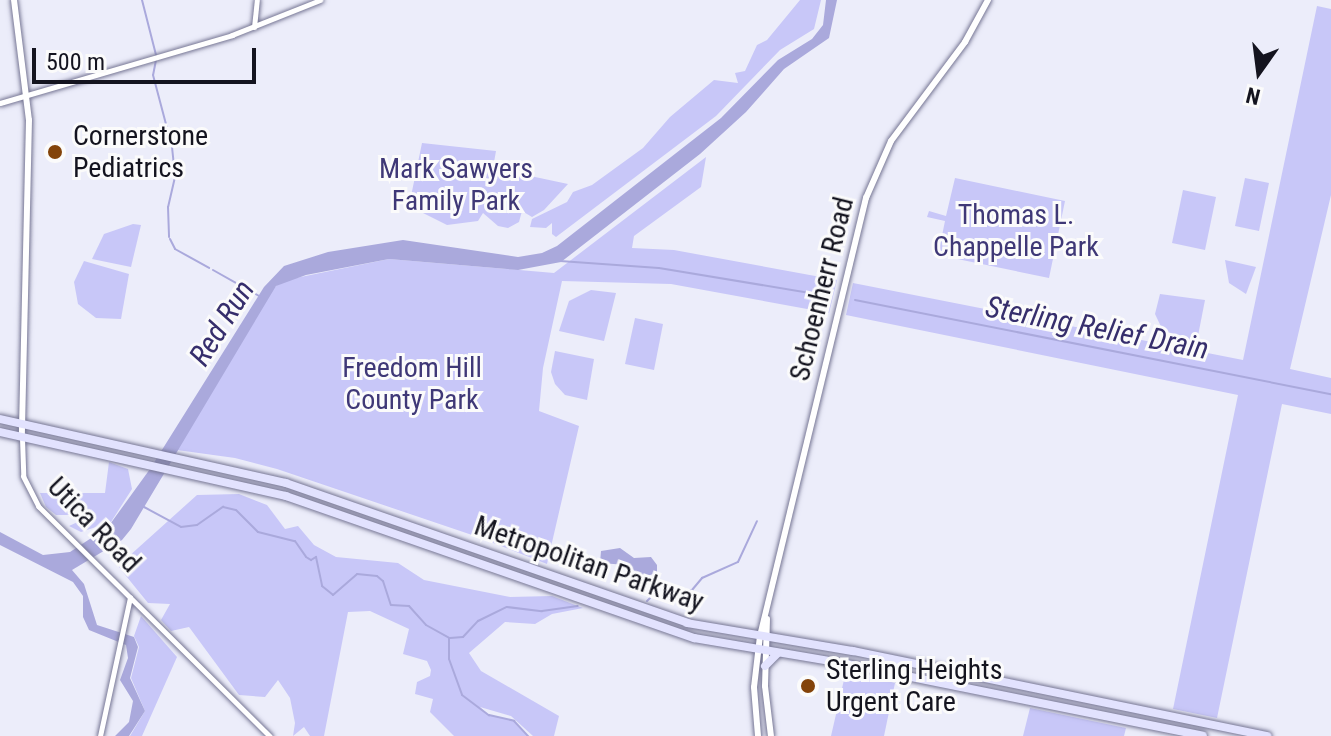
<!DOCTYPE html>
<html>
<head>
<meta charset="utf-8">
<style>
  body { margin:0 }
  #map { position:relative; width:1331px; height:736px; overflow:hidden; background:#ecedfa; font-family:"Roboto Condensed",sans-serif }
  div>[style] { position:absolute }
  .green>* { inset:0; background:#c8c7f8 }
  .water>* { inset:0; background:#aaa9dc }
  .stream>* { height:2px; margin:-1px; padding:0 1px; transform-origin:1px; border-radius:1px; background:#aaa9dc }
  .roads { filter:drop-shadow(0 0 2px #767694) drop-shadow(0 0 2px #767694) }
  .tertiary>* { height:5px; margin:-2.5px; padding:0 2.5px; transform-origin:2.5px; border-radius:2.5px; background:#fff }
  .secondary>* { height:6px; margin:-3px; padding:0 3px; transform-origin:3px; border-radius:3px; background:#fff }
  .primary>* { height:8px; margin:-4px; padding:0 4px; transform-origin:4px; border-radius:4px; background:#e2e2fe }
  .dots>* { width:22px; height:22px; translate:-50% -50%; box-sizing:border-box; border:4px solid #fbfbfb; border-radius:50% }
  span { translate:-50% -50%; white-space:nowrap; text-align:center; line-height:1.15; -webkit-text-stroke:6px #fbfbfb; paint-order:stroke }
  .poi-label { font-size:28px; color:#14141f }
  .left { translate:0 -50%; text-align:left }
  .park-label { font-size:28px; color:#3f3877 }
  .street-label { font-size:28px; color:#14141f }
  .water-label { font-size:30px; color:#362e6c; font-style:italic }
  .north { position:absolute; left:1219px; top:32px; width:80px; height:80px; -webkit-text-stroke:6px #fbfbfb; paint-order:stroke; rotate:194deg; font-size:22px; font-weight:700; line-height:32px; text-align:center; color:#14141f }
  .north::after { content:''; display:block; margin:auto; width:28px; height:36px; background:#14141f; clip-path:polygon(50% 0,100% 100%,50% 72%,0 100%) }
  .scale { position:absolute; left:32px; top:48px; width:224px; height:36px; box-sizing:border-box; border:4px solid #14141f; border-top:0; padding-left:10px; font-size:24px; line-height:28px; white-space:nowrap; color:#14141f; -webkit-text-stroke:6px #fbfbfb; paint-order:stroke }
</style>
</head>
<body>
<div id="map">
  <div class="green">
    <i style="clip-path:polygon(800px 0,821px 0,814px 29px,780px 50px,716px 116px,556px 237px,552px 234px,552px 223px,546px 228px,530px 227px,532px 219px,567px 202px,573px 192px,592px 185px,643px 148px,670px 117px,714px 80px,738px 83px,735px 73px,745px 71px,757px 45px,767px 40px)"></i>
    <i style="clip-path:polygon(1317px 6px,1331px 9px,1331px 195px,1290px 369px,1331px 378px,1331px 414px,1282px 404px,1217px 718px,1173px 709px,1238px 395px,846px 315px,853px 283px,1243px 360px)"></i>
    <i style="clip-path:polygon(422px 143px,496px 151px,493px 168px,568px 184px,544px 210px,532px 217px,522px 211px,519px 222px,508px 228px,498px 226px,483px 213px,478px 221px,447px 225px,421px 212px,420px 205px,410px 201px)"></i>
    <i style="clip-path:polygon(706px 157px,701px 187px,634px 236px,632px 248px,674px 250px,837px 280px,829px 313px,671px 284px,562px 281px,543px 368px,539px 411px,579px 426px,547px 564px,478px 537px,277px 469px,235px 458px,177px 450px,271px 291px,281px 281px,389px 259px,554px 273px)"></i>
    <i style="clip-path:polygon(955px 178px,1065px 201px,1049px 278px,938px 255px,945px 221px,927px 217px,929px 211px,946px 216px)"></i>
    <i style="clip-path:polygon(1245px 178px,1269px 183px,1259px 231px,1235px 226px)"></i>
    <i style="clip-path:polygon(1183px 190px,1216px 197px,1205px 250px,1172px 243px)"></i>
    <i style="clip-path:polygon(133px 224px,141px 225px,131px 267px,92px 259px,104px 234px)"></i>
    <i style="clip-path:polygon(1225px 260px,1256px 267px,1246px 294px,1229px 283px)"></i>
    <i style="clip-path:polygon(84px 261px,129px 274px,121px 319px,96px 318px,78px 304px,74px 282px)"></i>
    <i style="clip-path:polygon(591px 290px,616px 293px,604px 341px,559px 331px,569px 301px)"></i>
    <i style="clip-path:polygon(1160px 294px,1205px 300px,1196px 346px,1176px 343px,1165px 335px,1155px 314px)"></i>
    <i style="clip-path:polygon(635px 318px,663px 324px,654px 370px,625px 364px)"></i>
    <i style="clip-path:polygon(555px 351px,594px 359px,587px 400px,565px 395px,555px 384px,551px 372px)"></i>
    <i style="clip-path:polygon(109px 462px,128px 469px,132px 489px,111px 522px,81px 532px,69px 526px,84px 519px,86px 513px,77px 510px,71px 515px,56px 515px,46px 507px,40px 493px,105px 493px)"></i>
    <i style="clip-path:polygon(239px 494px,267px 505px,285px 529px,298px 526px,314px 545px,336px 557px,398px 563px,424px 580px,510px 597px,552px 596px,583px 608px,552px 614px,535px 624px,505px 622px,469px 653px,481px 671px,559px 716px,554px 736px,533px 736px,511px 716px,480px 707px,489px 715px,514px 721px,528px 736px,454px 736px,430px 712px,433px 699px,415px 694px,417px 682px,430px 676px,431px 670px,427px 661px,403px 654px,409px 629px,370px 611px,348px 612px,324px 736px,310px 736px,304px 727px,293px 736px,295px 723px,290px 698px,278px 680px,265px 697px,239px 695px,189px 627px,171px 631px,161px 620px,170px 604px,148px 603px,118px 566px,197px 495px)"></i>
    <i style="clip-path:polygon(141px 616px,177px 657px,142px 736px,130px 736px,145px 711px,131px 678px,139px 647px,134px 636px)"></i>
    <i style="clip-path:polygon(846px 671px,895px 683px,884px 736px,831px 736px)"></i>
    <i style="clip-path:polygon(1030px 708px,1126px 728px,1124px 736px,1023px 736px)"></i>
  </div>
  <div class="water">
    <i style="clip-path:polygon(826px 0,837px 0,829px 38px,784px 69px,746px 112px,700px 154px,561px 262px,518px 270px,389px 259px,306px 275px,276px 286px,131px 529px,122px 540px,72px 570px,84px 584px,97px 625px,134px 637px,138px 647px,130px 678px,145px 711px,129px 736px,115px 736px,129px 722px,133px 701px,120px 680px,128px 658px,126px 645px,89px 630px,83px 617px,83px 596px,73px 582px,0 545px,0 532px,43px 555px,70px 552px,108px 527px,150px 469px,264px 287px,284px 266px,328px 252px,403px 240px,518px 257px,542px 253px,557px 246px,721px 118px,778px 60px,812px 39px,823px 25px)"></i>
    <i style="clip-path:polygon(620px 548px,634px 558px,651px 557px,657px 565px,657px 573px,643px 577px,627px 565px,600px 563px,601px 551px)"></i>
  </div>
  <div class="stream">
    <i style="left:142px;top:0;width:57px;rotate:75.7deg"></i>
    <i style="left:156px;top:60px;width:15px;rotate:101deg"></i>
    <i style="left:153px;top:75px;width:74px;rotate:75.2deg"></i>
    <i style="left:172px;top:147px;width:30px;rotate:84deg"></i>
    <i style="left:175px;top:177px;width:31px;rotate:103deg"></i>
    <i style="left:168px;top:207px;width:30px;rotate:88deg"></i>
    <i style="left:170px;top:239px;width:11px;rotate:63deg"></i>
    <i style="left:175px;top:249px;width:39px;rotate:29deg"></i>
    <i style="left:560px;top:261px;width:99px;rotate:4deg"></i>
    <i style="left:659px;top:268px;width:171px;rotate:9.4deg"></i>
    <i style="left:213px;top:270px;width:55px;rotate:29.4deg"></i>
    <i style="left:855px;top:300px;width:485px;rotate:11.2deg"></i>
    <i style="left:144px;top:507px;width:42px;rotate:28.4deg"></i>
    <i style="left:181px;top:527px;width:16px;rotate:-7deg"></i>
    <i style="left:197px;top:525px;width:32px;rotate:-35deg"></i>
    <i style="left:223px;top:507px;width:13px;rotate:13deg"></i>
    <i style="left:236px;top:510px;width:31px;rotate:45deg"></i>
    <i style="left:258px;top:532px;width:38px;rotate:14deg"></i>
    <i style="left:295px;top:541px;width:19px;rotate:55deg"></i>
    <i style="left:306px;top:557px;width:6px;rotate:31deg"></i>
    <i style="left:311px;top:560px;width:6px;rotate:-31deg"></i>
    <i style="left:316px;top:557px;width:30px;rotate:78deg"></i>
    <i style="left:322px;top:586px;width:14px;rotate:39deg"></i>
    <i style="left:333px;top:595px;width:32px;rotate:-41deg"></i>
    <i style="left:357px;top:574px;width:20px;rotate:6deg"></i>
    <i style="left:377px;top:576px;width:8px;rotate:40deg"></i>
    <i style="left:383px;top:581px;width:25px;rotate:72deg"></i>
    <i style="left:391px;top:605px;width:18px;rotate:3deg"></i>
    <i style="left:409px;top:606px;width:25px;rotate:48deg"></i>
    <i style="left:426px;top:625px;width:26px;rotate:29deg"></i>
    <i style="left:449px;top:638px;width:21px;rotate:90deg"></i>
    <i style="left:449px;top:659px;width:38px;rotate:70deg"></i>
    <i style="left:462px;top:695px;width:34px;rotate:37deg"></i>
    <i style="left:489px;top:715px;width:26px;rotate:13deg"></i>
    <i style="left:514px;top:721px;width:21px;rotate:47deg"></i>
    <i style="left:653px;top:597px;width:40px;rotate:-10deg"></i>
    <i style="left:692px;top:590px;width:16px;rotate:-50deg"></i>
    <i style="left:702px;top:578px;width:39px;rotate:-24deg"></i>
    <i style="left:738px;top:562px;width:45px;rotate:-65.1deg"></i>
    <i style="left:647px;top:601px;width:4px;rotate:-45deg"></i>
    <i style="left:450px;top:638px;width:13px;rotate:-4deg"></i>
    <i style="left:463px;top:637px;width:22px;rotate:-47deg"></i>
    <i style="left:478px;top:621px;width:32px;rotate:-26deg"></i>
    <i style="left:507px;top:607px;width:35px;rotate:7deg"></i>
    <i style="left:542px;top:611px;width:36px;rotate:-8deg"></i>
  </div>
  <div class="roads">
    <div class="tertiary">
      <i style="left:254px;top:27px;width:27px;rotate:-84deg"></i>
      <i style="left:0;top:103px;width:242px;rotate:-16.3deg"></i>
      <i style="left:232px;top:35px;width:95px;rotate:-21.7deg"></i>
      <i style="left:22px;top:438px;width:38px;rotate:88deg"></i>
      <i style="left:23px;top:476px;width:34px;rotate:63deg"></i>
      <i style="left:38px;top:506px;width:327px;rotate:44.8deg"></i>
      <i style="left:100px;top:736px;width:142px;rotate:-77.8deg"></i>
    </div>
    <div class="secondary">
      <i style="left:14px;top:0;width:121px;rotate:82.9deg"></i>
      <i style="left:29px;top:120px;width:317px;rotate:91.3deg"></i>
      <i style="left:767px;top:619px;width:67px;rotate:91.7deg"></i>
      <i style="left:765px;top:686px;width:50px;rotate:83.2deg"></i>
      <i style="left:758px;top:736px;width:49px;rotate:-94.7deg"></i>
      <i style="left:754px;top:687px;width:51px;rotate:-83.3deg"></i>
      <i style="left:760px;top:636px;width:451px;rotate:-76.4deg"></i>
      <i style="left:866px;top:198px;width:62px;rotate:-66.3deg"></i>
      <i style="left:891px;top:141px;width:124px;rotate:-53.2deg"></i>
      <i style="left:965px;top:42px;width:48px;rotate:-61.3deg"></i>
    </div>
    <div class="primary">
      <i style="left:0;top:419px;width:293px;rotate:12.6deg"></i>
      <i style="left:286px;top:483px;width:425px;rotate:19.2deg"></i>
      <i style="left:687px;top:623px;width:168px;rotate:9.6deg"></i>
      <i style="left:853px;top:651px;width:423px;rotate:11.6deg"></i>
      <i style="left:0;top:432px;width:293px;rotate:12.6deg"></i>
      <i style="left:286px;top:496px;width:432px;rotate:19.2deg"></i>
      <i style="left:694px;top:638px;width:155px;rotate:9.6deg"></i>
      <i style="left:847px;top:664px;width:363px;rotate:11.4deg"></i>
      <i style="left:765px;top:666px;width:18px;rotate:-45deg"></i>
    </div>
  </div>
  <div class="dots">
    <i style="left:55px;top:152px;background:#83430a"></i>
    <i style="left:808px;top:686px;background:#83430a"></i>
  </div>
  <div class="poi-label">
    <span class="left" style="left:73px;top:152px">Cornerstone<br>Pediatrics</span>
    <span class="left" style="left:826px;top:686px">Sterling Heights<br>Urgent Care</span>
  </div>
  <div class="park-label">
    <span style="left:456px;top:185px">Mark Sawyers<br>Family Park</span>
    <span style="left:1016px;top:231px">Thomas L.<br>Chappelle Park</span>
    <span style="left:412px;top:384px">Freedom Hill<br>County Park</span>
  </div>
  <div class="street-label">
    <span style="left:822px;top:289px;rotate:-76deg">Schoenherr Road</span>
    <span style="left:94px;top:525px;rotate:46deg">Utica Road</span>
    <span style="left:589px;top:564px;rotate:19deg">Metropolitan Parkway</span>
  </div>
  <div class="water-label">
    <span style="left:222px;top:323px;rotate:-58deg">Red Run</span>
    <span style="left:1097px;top:328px;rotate:11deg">Sterling Relief Drain</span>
  </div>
  <div class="north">N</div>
  <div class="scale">500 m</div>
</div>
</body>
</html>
